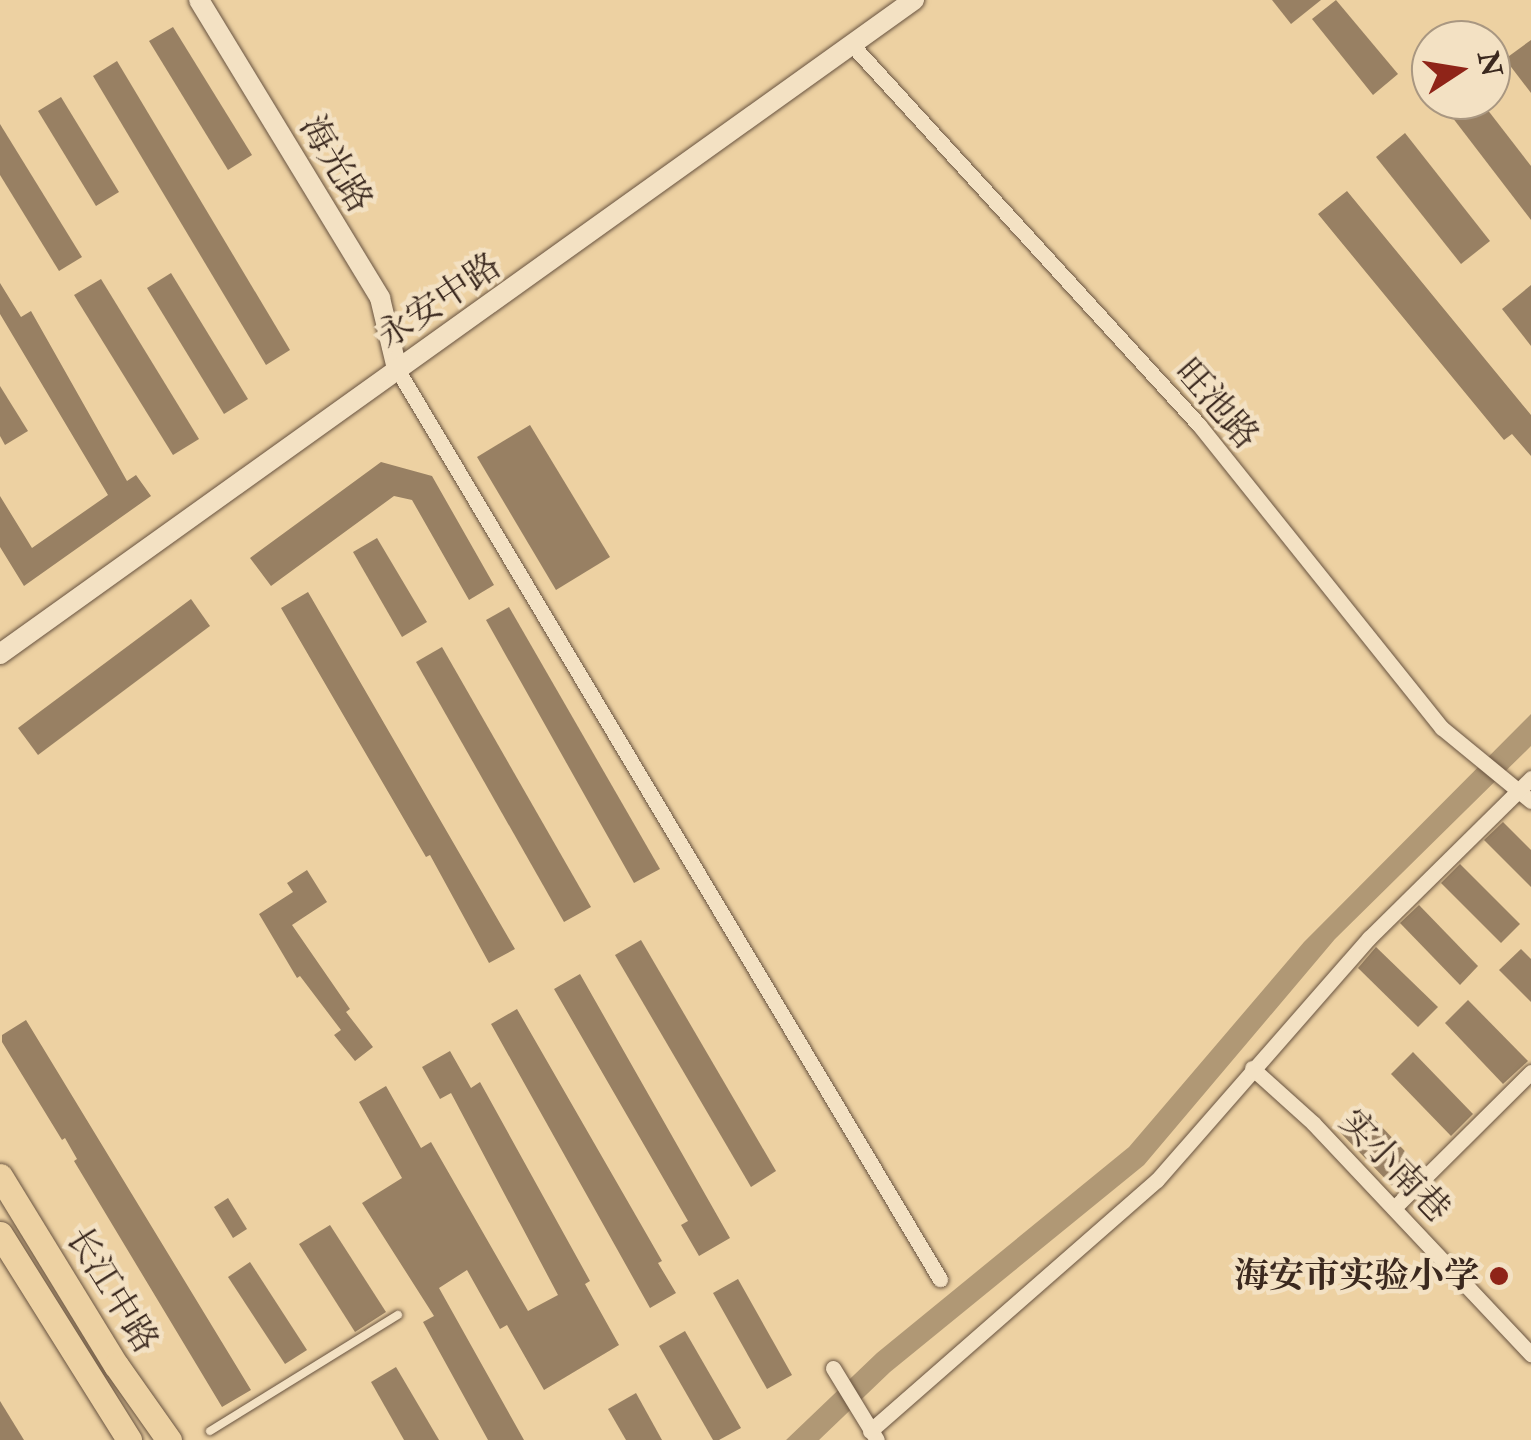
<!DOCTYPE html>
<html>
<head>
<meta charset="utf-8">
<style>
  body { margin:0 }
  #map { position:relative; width:1531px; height:1440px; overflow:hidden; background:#edd1a2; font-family:"IM FELL Double Pica","Noto Serif SC",serif }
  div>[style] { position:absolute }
  .water>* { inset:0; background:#b09875 }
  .building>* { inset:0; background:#988063 }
  .roads { filter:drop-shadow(0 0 2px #685340) drop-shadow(0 0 2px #685340) }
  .service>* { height:8px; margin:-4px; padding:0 4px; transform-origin:4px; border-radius:4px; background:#f3e1c3 }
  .minor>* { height:15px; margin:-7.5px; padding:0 7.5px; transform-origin:7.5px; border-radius:7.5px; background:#f3e1c3 }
  .tertiary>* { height:20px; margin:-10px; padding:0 10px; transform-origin:10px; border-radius:10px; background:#f3e1c3 }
  .primary>* { height:25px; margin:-12.5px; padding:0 12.5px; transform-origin:12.5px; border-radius:12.5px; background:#edd1a2 }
  .dots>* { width:28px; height:28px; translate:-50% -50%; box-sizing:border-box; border:5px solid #f3e1c3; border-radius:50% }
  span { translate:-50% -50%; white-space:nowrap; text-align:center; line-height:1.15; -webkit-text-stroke:9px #f3e1c3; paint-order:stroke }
  .street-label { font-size:35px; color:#3b291f }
  .poi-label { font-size:35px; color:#3b291f; font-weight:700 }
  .right { translate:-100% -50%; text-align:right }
  .north { position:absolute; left:1411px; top:20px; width:100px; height:100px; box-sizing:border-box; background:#f3e1c3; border:2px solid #a99781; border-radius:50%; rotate:78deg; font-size:28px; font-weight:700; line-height:40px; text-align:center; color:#3b291f }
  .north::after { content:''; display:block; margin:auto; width:35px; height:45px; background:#8f2418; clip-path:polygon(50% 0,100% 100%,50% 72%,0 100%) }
</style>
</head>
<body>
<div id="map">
  <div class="water">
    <i style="clip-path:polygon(1531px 714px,1531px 746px,1335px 939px,1144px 1165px,890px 1372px,819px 1440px,786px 1440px,877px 1353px,1129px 1147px,1304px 942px)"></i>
  </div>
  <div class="building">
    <i style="clip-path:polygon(1272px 0,1321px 0,1291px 24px)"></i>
    <i style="clip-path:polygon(1336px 0,1398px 74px,1373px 95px,1312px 19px)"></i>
    <i style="clip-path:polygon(173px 27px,252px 155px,228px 170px,149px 41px)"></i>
    <i style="clip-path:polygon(1531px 40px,1531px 93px,1505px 59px)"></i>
    <i style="clip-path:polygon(117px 61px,290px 350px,266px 365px,93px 76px)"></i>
    <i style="clip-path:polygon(61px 97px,119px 192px,96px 206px,38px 111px)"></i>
    <i style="clip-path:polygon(1439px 100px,1480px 100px,1531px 166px,1531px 220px)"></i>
    <i style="clip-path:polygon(0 124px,82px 257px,59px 271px,0 175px)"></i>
    <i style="clip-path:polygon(1405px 133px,1490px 241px,1461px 264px,1376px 157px)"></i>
    <i style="clip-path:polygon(1347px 191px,1531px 415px,1531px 456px,1512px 434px,1504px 440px,1318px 214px)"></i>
    <i style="clip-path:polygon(171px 273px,248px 399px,224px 414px,147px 288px)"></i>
    <i style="clip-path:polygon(101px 279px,199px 439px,173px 455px,74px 295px)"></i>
    <i style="clip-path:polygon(0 283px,21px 317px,31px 311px,127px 481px,136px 475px,151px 496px,24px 586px,0 547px,0 496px,32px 548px,108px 495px,0 314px)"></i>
    <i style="clip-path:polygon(1531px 285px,1531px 346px,1502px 309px)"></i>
    <i style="clip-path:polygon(0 386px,28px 431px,5px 445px,0 436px)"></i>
    <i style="clip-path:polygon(530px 425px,610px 557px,556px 590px,477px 457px)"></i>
    <i style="clip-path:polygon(381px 462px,432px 476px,494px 585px,469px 600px,412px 500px,394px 496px,271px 586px,250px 558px)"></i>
    <i style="clip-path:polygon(377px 538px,427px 622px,402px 637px,353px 552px)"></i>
    <i style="clip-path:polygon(308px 592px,515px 949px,489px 963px,430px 855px,426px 857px,281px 608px)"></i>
    <i style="clip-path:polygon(191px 599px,210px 626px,38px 755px,18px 728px)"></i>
    <i style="clip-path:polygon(509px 607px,660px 869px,634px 883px,486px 620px)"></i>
    <i style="clip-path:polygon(442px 647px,591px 907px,564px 922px,416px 662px)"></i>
    <i style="clip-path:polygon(1503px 822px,1531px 850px,1531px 887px,1484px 840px)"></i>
    <i style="clip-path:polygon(1460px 864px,1520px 924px,1501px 943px,1441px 883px)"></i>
    <i style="clip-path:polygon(307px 870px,327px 902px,292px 925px,350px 1009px,346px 1012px,373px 1047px,355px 1061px,334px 1035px,341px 1030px,300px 976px,297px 978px,259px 914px,293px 892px,287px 883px)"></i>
    <i style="clip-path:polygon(1419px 905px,1478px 966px,1460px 985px,1400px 923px)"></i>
    <i style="clip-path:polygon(641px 940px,776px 1171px,751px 1187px,615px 955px)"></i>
    <i style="clip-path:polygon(1376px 947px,1438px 1007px,1418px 1027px,1358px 968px)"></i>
    <i style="clip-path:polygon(1521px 949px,1531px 959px,1531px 1002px,1499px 970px)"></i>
    <i style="clip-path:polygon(580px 974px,730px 1238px,699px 1256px,681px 1225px,688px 1221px,554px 989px)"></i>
    <i style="clip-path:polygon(1468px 1000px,1528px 1061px,1503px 1084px,1445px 1023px)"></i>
    <i style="clip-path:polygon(517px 1009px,662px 1261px,658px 1263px,676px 1293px,650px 1308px,491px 1024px)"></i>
    <i style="clip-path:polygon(26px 1020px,251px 1390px,222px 1407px,74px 1161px,77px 1159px,65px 1138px,62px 1140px,2px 1042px,2px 1035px)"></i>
    <i style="clip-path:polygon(450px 1051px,471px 1088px,480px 1082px,590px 1281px,585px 1284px,619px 1345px,544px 1390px,507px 1325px,500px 1329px,467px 1270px,439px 1288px,524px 1440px,488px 1440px,423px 1322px,434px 1316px,362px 1203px,402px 1178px,359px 1102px,386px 1086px,421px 1148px,431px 1142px,528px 1311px,558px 1295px,451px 1093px,440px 1099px,422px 1067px)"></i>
    <i style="clip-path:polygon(1413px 1052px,1473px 1114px,1451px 1136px,1391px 1074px)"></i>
    <i style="clip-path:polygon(1360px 1104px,1420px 1167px,1396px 1190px,1336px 1128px)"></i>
    <i style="clip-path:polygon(228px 1198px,247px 1229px,233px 1238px,214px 1207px)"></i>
    <i style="clip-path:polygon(330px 1225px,386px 1312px,355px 1332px,299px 1244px)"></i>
    <i style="clip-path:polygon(250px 1262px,307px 1350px,285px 1364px,228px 1277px)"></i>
    <i style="clip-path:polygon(738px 1279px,792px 1375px,767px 1389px,713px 1293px)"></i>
    <i style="clip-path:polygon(685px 1331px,741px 1428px,719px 1440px,713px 1440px,659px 1346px)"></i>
    <i style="clip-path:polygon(396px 1367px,439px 1440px,404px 1440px,371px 1382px)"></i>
    <i style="clip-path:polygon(636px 1393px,662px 1440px,626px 1440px,608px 1409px)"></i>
    <i style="clip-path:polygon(0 1401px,24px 1440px,0 1440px)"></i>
  </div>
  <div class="roads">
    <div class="service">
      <i style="left:210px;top:1431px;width:221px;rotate:-31.7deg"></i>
    </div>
    <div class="minor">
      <i style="left:854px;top:47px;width:512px;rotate:47.61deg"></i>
      <i style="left:1199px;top:425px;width:388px;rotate:51.3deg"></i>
      <i style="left:1442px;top:728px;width:115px;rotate:39.4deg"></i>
      <i style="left:397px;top:369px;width:1060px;rotate:59.18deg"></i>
      <i style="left:1252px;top:1068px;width:82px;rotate:42deg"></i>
      <i style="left:1313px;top:1123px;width:318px;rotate:46.7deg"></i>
      <i style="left:1394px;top:1208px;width:193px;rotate:-44.8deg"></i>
      <i style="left:833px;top:1368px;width:84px;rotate:58.6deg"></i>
      <i style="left:870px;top:1431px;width:381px;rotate:-41.2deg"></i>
      <i style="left:1157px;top:1180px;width:322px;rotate:-48.8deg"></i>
      <i style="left:1369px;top:938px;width:228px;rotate:-44.6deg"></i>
    </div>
    <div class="tertiary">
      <i style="left:199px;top:0;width:349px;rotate:58.7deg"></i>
      <i style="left:380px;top:298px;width:73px;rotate:76.5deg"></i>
      <i style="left:0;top:654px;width:1124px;rotate:-35.59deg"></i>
    </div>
    <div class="primary">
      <i style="left:0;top:1176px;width:222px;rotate:58.5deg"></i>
      <i style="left:116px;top:1365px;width:92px;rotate:54.8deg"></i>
      <i style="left:0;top:1234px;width:243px;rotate:57.9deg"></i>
    </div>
  </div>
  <div class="dots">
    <i style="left:1499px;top:1276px;background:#8f2418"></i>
  </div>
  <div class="street-label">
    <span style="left:336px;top:164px;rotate:59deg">海光路</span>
    <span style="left:439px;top:301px;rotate:-34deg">永安中路</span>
    <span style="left:1217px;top:404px;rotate:49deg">旺池路</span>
    <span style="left:1395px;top:1166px;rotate:46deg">实小南巷</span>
    <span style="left:112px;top:1290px;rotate:58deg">长江中路</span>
  </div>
  <div class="poi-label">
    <span class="right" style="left:1479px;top:1276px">海安市实验小学</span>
  </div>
  <div class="north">N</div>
</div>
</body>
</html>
